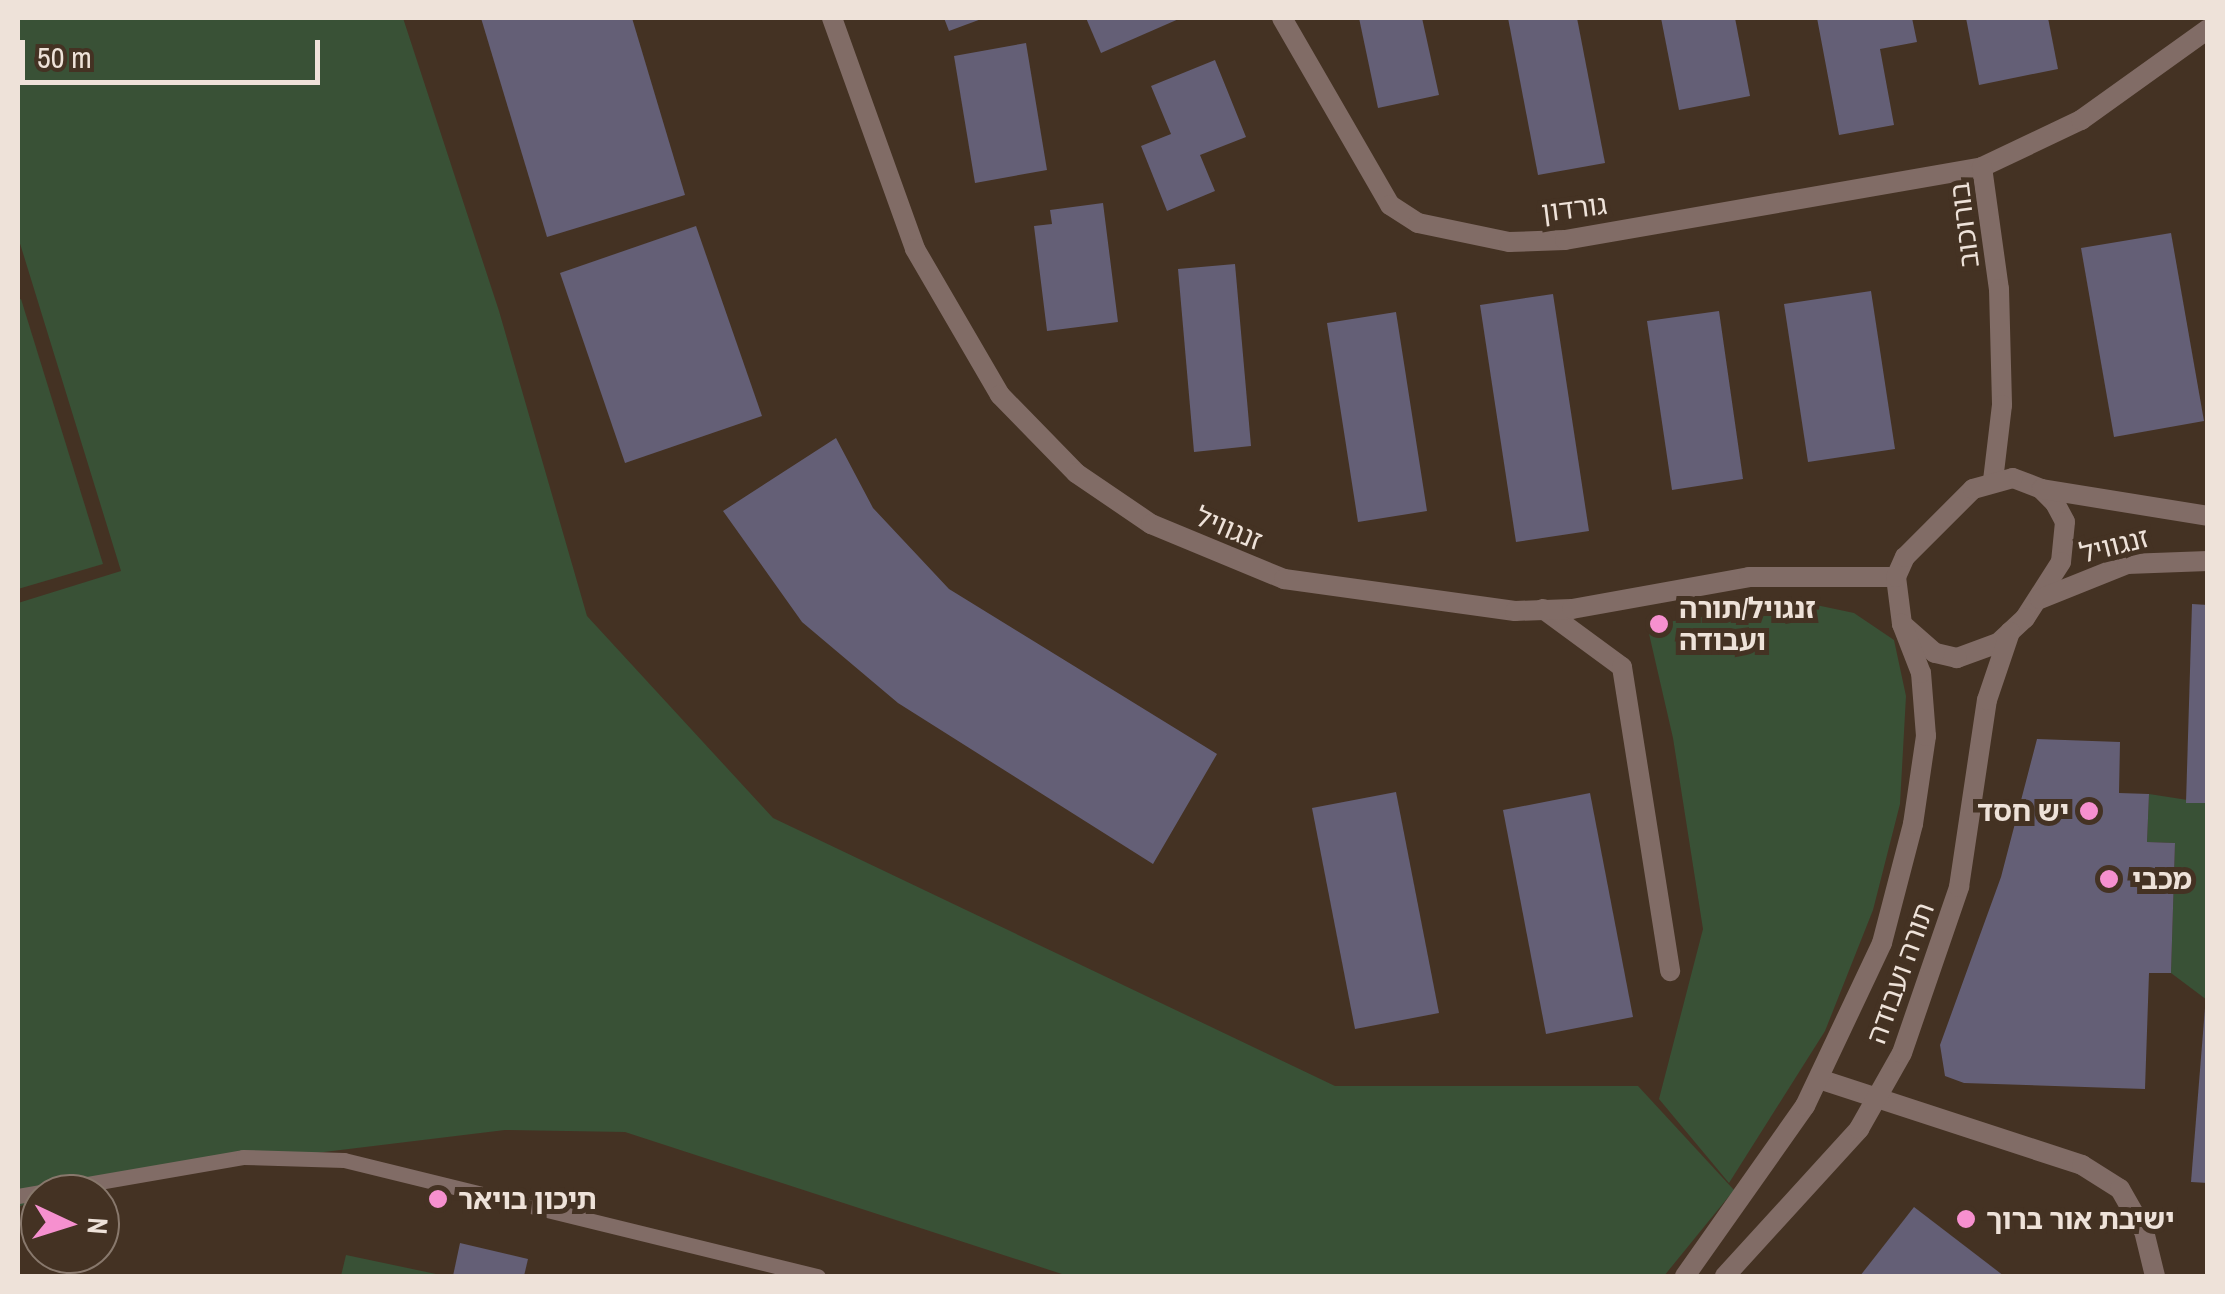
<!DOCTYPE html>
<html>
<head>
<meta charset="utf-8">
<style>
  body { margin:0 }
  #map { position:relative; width:2225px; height:1294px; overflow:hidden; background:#443223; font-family:"Archivo Narrow","Noto Sans Hebrew",sans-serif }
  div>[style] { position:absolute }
  .green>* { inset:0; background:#395136 }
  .building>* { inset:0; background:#645f76 }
  .service>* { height:15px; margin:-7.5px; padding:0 7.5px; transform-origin:7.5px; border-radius:7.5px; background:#816c66 }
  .minor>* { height:20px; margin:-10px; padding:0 10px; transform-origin:10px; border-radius:10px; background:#816c66 }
  .tertiary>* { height:20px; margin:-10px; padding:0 10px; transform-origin:10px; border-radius:10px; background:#816c66 }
  .dots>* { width:28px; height:28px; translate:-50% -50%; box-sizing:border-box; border:5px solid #443223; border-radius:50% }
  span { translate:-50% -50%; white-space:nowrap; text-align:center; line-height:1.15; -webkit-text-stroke:10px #443223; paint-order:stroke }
  .street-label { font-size:28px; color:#eee2d9 }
  .poi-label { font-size:28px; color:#eee2d9; font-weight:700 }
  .left { translate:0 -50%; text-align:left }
  .right { translate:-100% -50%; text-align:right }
  .frame { position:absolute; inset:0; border:20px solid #eee2d9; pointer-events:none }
  .north { position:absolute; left:20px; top:1174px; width:100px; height:100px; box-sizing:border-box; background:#443223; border:2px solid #88786c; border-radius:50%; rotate:94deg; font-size:28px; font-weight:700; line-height:40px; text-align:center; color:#eee2d9 }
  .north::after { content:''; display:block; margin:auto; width:35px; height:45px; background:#f690cf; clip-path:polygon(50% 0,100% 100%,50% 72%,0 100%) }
  .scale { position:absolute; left:20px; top:40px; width:300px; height:45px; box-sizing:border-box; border:5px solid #eee2d9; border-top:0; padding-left:12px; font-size:30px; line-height:35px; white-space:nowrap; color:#eee2d9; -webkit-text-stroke:8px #443223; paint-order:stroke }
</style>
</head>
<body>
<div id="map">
  <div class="green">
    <i style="clip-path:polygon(18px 18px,403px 18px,499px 311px,587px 616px,773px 818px,1335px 1086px,1638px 1086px,1734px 1190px,1664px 1276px,1068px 1276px,625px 1132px,505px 1130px,87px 1181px,18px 1207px,18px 603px,121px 571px,18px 237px)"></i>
    <i style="clip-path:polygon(21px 299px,103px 564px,18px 589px,18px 300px)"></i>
    <i style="clip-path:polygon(1802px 602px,1854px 613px,1894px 640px,1906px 696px,1900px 804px,1873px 910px,1825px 1031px,1729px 1183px,1659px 1099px,1703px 929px,1673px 738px,1647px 625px)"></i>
    <i style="clip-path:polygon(2149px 794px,2207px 803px,2207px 1000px,2171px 973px,2175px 843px,2147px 842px)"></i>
    <i style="clip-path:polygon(346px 1255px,436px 1274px,435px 1276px,341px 1276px)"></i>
  </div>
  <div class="building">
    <i style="clip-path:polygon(481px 18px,632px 18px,685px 195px,547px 237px)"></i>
    <i style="clip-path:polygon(944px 18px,984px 18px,949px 31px)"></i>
    <i style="clip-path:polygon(1086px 18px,1181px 18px,1101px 53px)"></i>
    <i style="clip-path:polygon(1359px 18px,1422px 18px,1439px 95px,1378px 108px)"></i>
    <i style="clip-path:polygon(1508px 18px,1577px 18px,1605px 163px,1538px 175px)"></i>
    <i style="clip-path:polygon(1661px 18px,1735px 18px,1750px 96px,1679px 110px)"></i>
    <i style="clip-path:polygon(1817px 18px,1912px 18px,1917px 42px,1880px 49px,1894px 125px,1839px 135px)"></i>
    <i style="clip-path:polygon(1966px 18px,2048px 18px,2058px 69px,1979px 85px)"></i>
    <i style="clip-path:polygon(1026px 43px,1047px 170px,975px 183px,954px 56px)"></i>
    <i style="clip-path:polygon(1215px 60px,1246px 137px,1200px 155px,1215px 191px,1167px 211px,1141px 146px,1171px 134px,1151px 86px)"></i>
    <i style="clip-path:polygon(1103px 203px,1118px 322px,1047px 331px,1034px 226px,1052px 224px,1050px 210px)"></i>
    <i style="clip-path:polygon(696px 226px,762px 416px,625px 463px,560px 273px)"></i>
    <i style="clip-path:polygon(2171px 233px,2204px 421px,2114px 437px,2081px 248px)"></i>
    <i style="clip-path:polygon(1235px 264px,1251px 446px,1194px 452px,1178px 269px)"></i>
    <i style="clip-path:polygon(1871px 291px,1895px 449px,1808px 462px,1784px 304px)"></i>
    <i style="clip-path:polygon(1553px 294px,1589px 531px,1516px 542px,1480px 305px)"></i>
    <i style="clip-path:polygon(1719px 311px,1743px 479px,1672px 490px,1647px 321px)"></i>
    <i style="clip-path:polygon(1396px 312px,1427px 511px,1358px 522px,1327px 323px)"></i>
    <i style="clip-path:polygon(836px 438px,873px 508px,949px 589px,1217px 754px,1153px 864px,898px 703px,802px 622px,723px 511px)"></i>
    <i style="clip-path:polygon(2192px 604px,2208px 605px,2208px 803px,2186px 803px)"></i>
    <i style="clip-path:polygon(2037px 739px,2120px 742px,2119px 793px,2149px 794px,2147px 842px,2175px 843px,2171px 973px,2149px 973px,2145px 1089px,1964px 1083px,1945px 1076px,1940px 1045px,2001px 877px)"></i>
    <i style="clip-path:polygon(1396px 792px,1439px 1013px,1355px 1029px,1312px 808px)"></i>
    <i style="clip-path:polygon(1590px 793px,1633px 1017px,1546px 1034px,1503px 810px)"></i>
    <i style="clip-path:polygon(2205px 1008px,2208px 1008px,2208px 1183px,2191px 1182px)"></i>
    <i style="clip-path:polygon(1914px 1207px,2004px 1276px,1860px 1276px)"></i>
    <i style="clip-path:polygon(460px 1243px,528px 1259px,524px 1276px,453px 1276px)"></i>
  </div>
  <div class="service">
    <i style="left:18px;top:1196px;width:228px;rotate:-9.8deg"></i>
    <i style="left:243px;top:1157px;width:101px;rotate:1.7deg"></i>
    <i style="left:344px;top:1160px;width:488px;rotate:13.8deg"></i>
  </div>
  <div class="minor">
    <i style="left:1282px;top:18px;width:216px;rotate:60deg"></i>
    <i style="left:1390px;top:205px;width:33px;rotate:33deg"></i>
    <i style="left:1418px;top:223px;width:93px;rotate:11.8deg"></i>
    <i style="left:1509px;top:242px;width:56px;rotate:-2deg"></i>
    <i style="left:1565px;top:240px;width:423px;rotate:-9.9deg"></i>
    <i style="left:1982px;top:167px;width:110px;rotate:-25.4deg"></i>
    <i style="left:2081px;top:120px;width:156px;rotate:-35.6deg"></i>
    <i style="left:1982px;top:167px;width:123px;rotate:82.1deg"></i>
    <i style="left:1999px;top:289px;width:116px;rotate:88.5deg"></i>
    <i style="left:2002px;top:405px;width:76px;rotate:96.8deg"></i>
    <i style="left:1543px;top:609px;width:98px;rotate:36.3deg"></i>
    <i style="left:1622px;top:667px;width:308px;rotate:81deg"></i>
    <i style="left:1819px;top:1079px;width:277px;rotate:18.1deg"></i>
    <i style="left:2082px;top:1165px;width:45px;rotate:32.3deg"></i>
    <i style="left:2120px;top:1189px;width:48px;rotate:60.3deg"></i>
    <i style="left:2144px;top:1231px;width:46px;rotate:76.3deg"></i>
  </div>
  <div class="tertiary">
    <i style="left:832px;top:18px;width:245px;rotate:70.2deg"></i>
    <i style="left:915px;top:249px;width:169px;rotate:59.8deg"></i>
    <i style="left:1000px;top:395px;width:109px;rotate:45.7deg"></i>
    <i style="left:1076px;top:473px;width:91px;rotate:34.2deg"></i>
    <i style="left:1151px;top:524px;width:144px;rotate:22.5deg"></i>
    <i style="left:1284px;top:579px;width:233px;rotate:7.9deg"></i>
    <i style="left:1515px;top:611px;width:57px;rotate:-2deg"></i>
    <i style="left:1572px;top:609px;width:180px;rotate:-10.2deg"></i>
    <i style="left:1749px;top:577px;width:147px"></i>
    <i style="left:2013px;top:478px;width:30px;rotate:21deg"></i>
    <i style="left:2041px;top:489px;width:20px;rotate:45deg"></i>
    <i style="left:2055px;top:503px;width:21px;rotate:62deg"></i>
    <i style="left:2065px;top:522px;width:40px;rotate:95.7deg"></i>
    <i style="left:2061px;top:562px;width:67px;rotate:122.7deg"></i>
    <i style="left:2025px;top:618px;width:37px;rotate:137deg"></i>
    <i style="left:1998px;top:643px;width:44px;rotate:159.9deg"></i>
    <i style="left:1957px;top:658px;width:23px;rotate:-167deg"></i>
    <i style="left:1935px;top:653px;width:44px;rotate:-138.7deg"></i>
    <i style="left:1902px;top:624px;width:47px;rotate:-97.3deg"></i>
    <i style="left:1896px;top:577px;width:22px;rotate:-66deg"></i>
    <i style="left:1905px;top:557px;width:96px;rotate:-45deg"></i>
    <i style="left:1973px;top:489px;width:41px;rotate:-15.4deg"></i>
    <i style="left:2042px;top:489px;width:168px;rotate:9.2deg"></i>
    <i style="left:2040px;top:599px;width:94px;rotate:-21.9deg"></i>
    <i style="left:2127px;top:564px;width:81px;rotate:-2.1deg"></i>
    <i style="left:1685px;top:1276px;width:208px;rotate:-54.8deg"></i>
    <i style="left:1805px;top:1106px;width:180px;rotate:-64.7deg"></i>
    <i style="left:1882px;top:943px;width:123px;rotate:-75.4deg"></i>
    <i style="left:1913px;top:824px;width:89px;rotate:-81.6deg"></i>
    <i style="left:1926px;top:736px;width:63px;rotate:-94.5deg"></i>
    <i style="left:1921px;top:673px;width:53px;rotate:-111.2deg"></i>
    <i style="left:1725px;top:1276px;width:199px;rotate:-47.6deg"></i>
    <i style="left:1859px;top:1129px;width:87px;rotate:-60.5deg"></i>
    <i style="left:1902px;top:1053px;width:176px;rotate:-71deg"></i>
    <i style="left:1959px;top:887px;width:189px;rotate:-81.5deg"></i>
    <i style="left:1987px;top:700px;width:72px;rotate:-71.3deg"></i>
  </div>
  <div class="dots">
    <i style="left:1659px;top:624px;background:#f690cf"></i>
    <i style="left:2089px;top:811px;background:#f690cf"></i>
    <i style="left:2109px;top:879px;background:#f690cf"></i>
    <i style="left:438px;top:1199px;background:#f690cf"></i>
    <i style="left:1966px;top:1219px;background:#f690cf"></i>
  </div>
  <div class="street-label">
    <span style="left:1574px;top:208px;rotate:-7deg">גורדון</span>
    <span style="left:1964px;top:225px;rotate:-97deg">בורוכוב</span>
    <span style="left:1229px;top:528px;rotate:23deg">זנגוויל</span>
    <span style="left:2114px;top:545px;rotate:-14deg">זנגוויל</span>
    <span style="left:1900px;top:973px;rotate:-70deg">תורה ועבודה</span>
  </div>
  <div class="poi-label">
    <span class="left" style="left:1679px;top:624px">זנגויל/תורה<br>ועבודה</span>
    <span class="right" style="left:2069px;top:811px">יש חסד</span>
    <span class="left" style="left:2132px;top:879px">מכבי</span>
    <span class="left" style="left:458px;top:1199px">תיכון בויאר</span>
    <span class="left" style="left:1986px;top:1219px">ישיבת אור ברוך</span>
  </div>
  <div class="frame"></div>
  <div class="north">N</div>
  <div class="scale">50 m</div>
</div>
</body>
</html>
